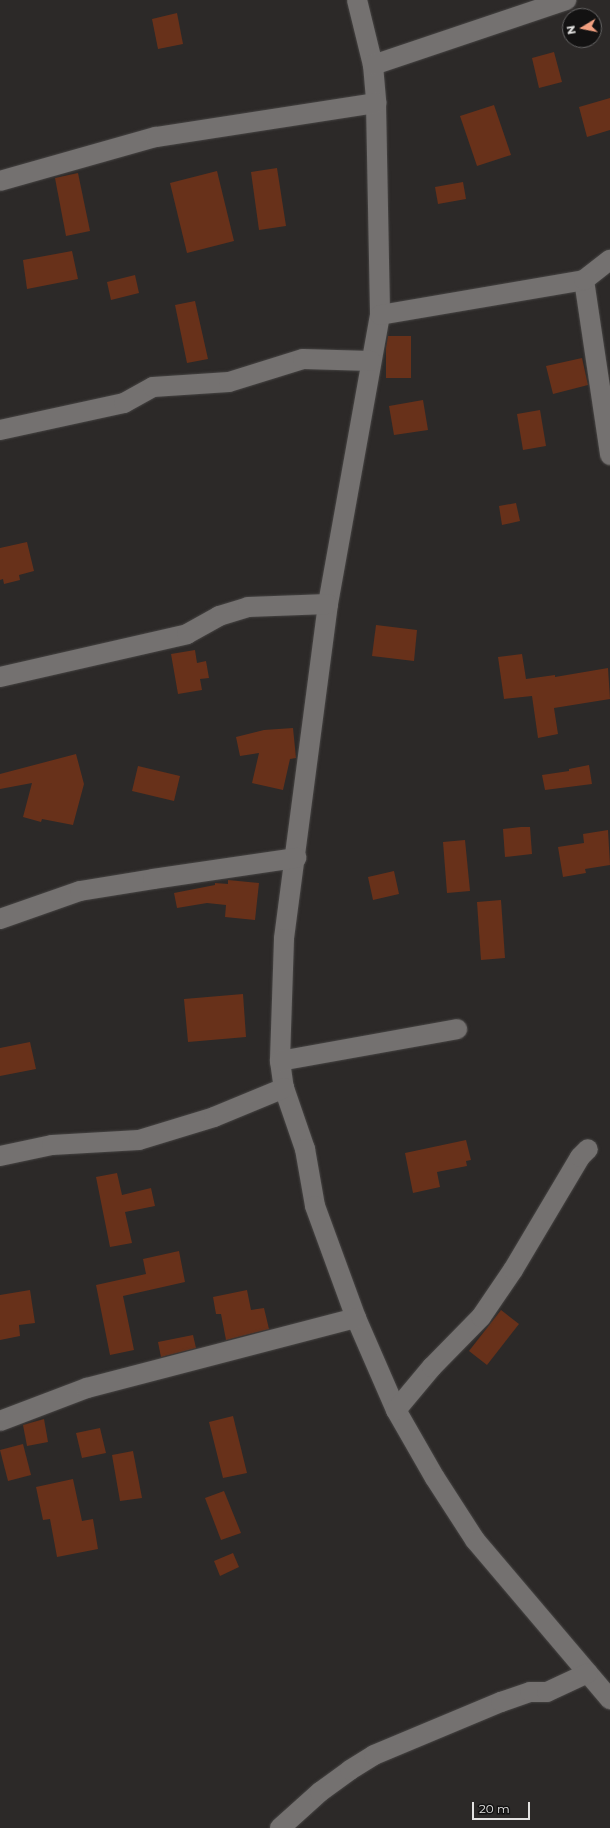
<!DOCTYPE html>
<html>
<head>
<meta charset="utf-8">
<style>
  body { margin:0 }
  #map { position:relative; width:610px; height:1828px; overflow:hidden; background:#2c2928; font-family:Montserrat,sans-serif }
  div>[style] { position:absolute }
  .building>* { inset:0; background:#68311a }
  .roads { filter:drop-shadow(0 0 1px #464443) drop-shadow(0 0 1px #464443) }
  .street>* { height:20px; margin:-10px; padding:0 10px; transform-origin:10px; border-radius:10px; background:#747170 }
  span { translate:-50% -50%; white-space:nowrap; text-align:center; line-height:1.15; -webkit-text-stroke:4px #131212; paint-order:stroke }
  .north { position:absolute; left:562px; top:8px; width:40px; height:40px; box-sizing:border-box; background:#131212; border:1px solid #666565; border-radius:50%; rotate:260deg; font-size:11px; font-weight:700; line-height:16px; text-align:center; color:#e3e2e1 }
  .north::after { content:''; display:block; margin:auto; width:14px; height:18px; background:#f2a080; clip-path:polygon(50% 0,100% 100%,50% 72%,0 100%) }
  .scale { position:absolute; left:472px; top:1802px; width:58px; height:18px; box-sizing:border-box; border:2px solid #e3e2e1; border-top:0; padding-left:5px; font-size:12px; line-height:14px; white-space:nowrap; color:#e3e2e1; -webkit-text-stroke:3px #131212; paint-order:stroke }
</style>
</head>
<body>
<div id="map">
  <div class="building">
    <i style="clip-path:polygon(177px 13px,183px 44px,158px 49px,152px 19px)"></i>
    <i style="clip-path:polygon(554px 52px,562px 82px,539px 88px,532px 58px)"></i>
    <i style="clip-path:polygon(610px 98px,610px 130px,587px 137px,579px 107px)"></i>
    <i style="clip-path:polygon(494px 105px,511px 155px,477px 166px,460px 116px)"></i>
    <i style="clip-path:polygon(277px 168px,286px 226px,259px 230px,251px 172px)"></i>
    <i style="clip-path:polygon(217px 171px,234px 241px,187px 253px,170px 183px)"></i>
    <i style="clip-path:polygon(78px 173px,90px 231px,66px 236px,55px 178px)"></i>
    <i style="clip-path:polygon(463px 182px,466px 199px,438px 204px,435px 187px)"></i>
    <i style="clip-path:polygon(72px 251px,78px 279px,27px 289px,23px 260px)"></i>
    <i style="clip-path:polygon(135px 275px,139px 293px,111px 300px,107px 282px)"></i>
    <i style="clip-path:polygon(195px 301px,208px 359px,187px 363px,175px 305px)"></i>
    <i style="clip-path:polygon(388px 336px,411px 336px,411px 378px,386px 378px,386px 348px)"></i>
    <i style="clip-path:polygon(582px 358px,588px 385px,553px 394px,546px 366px)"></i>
    <i style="clip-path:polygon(423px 400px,428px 430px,394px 435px,389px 406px)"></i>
    <i style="clip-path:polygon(540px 410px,546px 446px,523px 450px,517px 414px)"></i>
    <i style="clip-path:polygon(516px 503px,520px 521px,502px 525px,499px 506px)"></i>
    <i style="clip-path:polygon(27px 542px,34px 571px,19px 575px,20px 580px,4px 584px,3px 579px,0 580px,0 548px)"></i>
    <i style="clip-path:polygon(376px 625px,417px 630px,414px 661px,372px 656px)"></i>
    <i style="clip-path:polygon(195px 650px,197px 663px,206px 661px,209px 678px,200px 679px,202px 690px,178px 694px,171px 654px)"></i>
    <i style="clip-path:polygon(522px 654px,526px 679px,555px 675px,555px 677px,608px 668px,610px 699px,554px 708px,558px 734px,538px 738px,532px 696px,504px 699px,498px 657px)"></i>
    <i style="clip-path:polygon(293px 728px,296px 758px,290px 759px,283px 790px,252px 783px,259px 753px,240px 756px,236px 737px,264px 730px)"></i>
    <i style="clip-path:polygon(76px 754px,84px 784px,73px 825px,42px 819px,41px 822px,23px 817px,32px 783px,0 789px,0 774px)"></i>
    <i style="clip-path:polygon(589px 765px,592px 784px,545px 790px,542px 775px,569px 771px,569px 769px)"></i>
    <i style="clip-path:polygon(138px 766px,180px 776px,174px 801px,132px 791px)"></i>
    <i style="clip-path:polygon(521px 827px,530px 827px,532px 854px,505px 857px,503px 829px)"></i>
    <i style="clip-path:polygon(608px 830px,610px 865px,585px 869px,586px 873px,563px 877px,558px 847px,584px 843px,583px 834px)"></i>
    <i style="clip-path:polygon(465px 840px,470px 891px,447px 893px,443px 842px)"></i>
    <i style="clip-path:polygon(394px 871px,399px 894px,373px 900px,368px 877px)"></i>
    <i style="clip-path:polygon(228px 880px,259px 883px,255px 920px,225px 917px,226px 905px,207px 903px,177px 908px,174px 893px,215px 885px,215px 883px,228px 884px)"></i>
    <i style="clip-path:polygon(501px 900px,505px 958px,481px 960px,477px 902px)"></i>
    <i style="clip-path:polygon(243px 994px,246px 1037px,188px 1042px,184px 999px)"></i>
    <i style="clip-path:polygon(30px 1042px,36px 1069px,0 1076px,0 1048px)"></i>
    <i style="clip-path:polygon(466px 1140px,471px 1160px,466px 1161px,467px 1166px,437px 1172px,440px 1187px,413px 1193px,405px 1153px)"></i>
    <i style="clip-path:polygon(117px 1173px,122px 1195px,151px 1188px,155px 1206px,125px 1212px,132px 1243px,110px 1247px,96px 1177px)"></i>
    <i style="clip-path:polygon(179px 1251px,185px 1282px,123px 1296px,134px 1350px,110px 1355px,96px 1285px,146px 1274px,143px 1259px)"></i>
    <i style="clip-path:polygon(30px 1290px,35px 1323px,19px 1325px,20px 1336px,0 1340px,0 1295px)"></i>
    <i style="clip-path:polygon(247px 1290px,251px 1310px,264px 1308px,269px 1329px,226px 1340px,221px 1314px,216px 1314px,213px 1297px)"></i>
    <i style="clip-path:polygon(501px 1310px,519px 1324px,487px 1365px,469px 1351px)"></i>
    <i style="clip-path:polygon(193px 1335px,196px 1348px,161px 1357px,158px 1342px)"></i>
    <i style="clip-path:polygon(233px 1416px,247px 1473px,223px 1478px,209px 1422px)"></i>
    <i style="clip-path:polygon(44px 1419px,48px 1442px,27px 1446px,23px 1425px)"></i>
    <i style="clip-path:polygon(100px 1428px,106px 1453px,82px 1458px,76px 1433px)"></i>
    <i style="clip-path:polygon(23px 1444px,31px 1475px,8px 1481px,0 1450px)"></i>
    <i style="clip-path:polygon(133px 1451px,142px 1498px,120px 1501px,112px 1455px)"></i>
    <i style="clip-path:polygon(73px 1479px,82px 1521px,93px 1519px,98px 1549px,57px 1557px,50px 1519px,43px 1520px,36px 1487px)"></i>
    <i style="clip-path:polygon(224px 1491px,241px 1533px,221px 1540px,205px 1498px)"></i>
    <i style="clip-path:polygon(233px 1553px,239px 1567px,220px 1576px,214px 1561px)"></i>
  </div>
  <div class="roads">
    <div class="street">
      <i style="left:357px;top:0;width:67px;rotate:76.2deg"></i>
      <i style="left:373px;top:65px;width:38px;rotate:85deg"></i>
      <i style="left:376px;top:103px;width:212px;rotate:88.9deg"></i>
      <i style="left:380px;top:315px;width:294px;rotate:100.2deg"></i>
      <i style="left:328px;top:604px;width:338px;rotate:97.5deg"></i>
      <i style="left:284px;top:939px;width:122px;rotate:91.9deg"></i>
      <i style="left:280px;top:1061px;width:27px;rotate:82deg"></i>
      <i style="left:284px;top:1088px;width:65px;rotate:71deg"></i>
      <i style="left:305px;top:1149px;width:58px;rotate:80deg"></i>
      <i style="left:315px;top:1206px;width:119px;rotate:69.9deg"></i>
      <i style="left:356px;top:1318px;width:100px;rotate:66.5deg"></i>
      <i style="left:396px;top:1410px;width:78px;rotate:60.2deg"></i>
      <i style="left:435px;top:1478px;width:74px;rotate:57.2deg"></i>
      <i style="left:475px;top:1540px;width:209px;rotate:49.7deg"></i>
      <i style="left:373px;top:65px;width:204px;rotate:-18.6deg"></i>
      <i style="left:0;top:181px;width:162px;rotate:-15.8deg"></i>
      <i style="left:156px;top:137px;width:223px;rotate:-8.8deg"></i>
      <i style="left:584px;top:280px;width:177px;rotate:81.5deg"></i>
      <i style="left:380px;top:315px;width:207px;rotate:-9.7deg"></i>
      <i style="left:584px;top:280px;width:33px;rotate:-38deg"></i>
      <i style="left:0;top:430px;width:127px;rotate:-12.3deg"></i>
      <i style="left:124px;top:403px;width:33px;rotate:-29deg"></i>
      <i style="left:153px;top:387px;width:76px;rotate:-3.8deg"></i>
      <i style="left:229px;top:382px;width:77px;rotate:-17.3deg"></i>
      <i style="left:303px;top:359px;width:68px;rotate:1.7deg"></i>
      <i style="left:0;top:677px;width:192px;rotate:-12.9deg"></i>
      <i style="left:187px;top:634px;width:37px;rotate:-29deg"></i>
      <i style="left:219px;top:616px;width:30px;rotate:-17deg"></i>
      <i style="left:248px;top:607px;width:80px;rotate:-2.1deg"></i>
      <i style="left:0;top:919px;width:85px;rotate:-19.3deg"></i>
      <i style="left:80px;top:891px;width:74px;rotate:-9.3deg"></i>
      <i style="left:153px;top:879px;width:145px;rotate:-8.4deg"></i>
      <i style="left:280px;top:1061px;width:180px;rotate:-10.2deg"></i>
      <i style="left:0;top:1156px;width:53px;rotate:-11.9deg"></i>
      <i style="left:52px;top:1145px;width:87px;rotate:-3.3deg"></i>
      <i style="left:139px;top:1140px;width:78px;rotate:-17deg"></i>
      <i style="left:214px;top:1117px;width:76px;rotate:-22.5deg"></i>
      <i style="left:396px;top:1410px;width:56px;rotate:-50.1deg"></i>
      <i style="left:432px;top:1367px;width:70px;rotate:-45.6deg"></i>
      <i style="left:481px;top:1317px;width:57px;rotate:-55.8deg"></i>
      <i style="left:513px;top:1270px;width:131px;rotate:-59.3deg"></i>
      <i style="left:580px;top:1157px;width:11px;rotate:-45deg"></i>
      <i style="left:0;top:1421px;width:93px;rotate:-20.8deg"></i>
      <i style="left:87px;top:1388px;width:278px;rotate:-14.6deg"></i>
      <i style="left:280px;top:1828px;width:54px;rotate:-42deg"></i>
      <i style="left:320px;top:1792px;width:37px;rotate:-36deg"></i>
      <i style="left:350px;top:1770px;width:28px;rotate:-32deg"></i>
      <i style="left:374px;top:1755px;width:138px;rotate:-22.7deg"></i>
      <i style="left:501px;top:1702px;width:31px;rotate:-19deg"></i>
      <i style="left:530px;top:1692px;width:17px"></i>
      <i style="left:547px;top:1692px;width:45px;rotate:-24.9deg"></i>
    </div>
  </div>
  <div class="north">N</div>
  <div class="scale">20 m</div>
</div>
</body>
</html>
